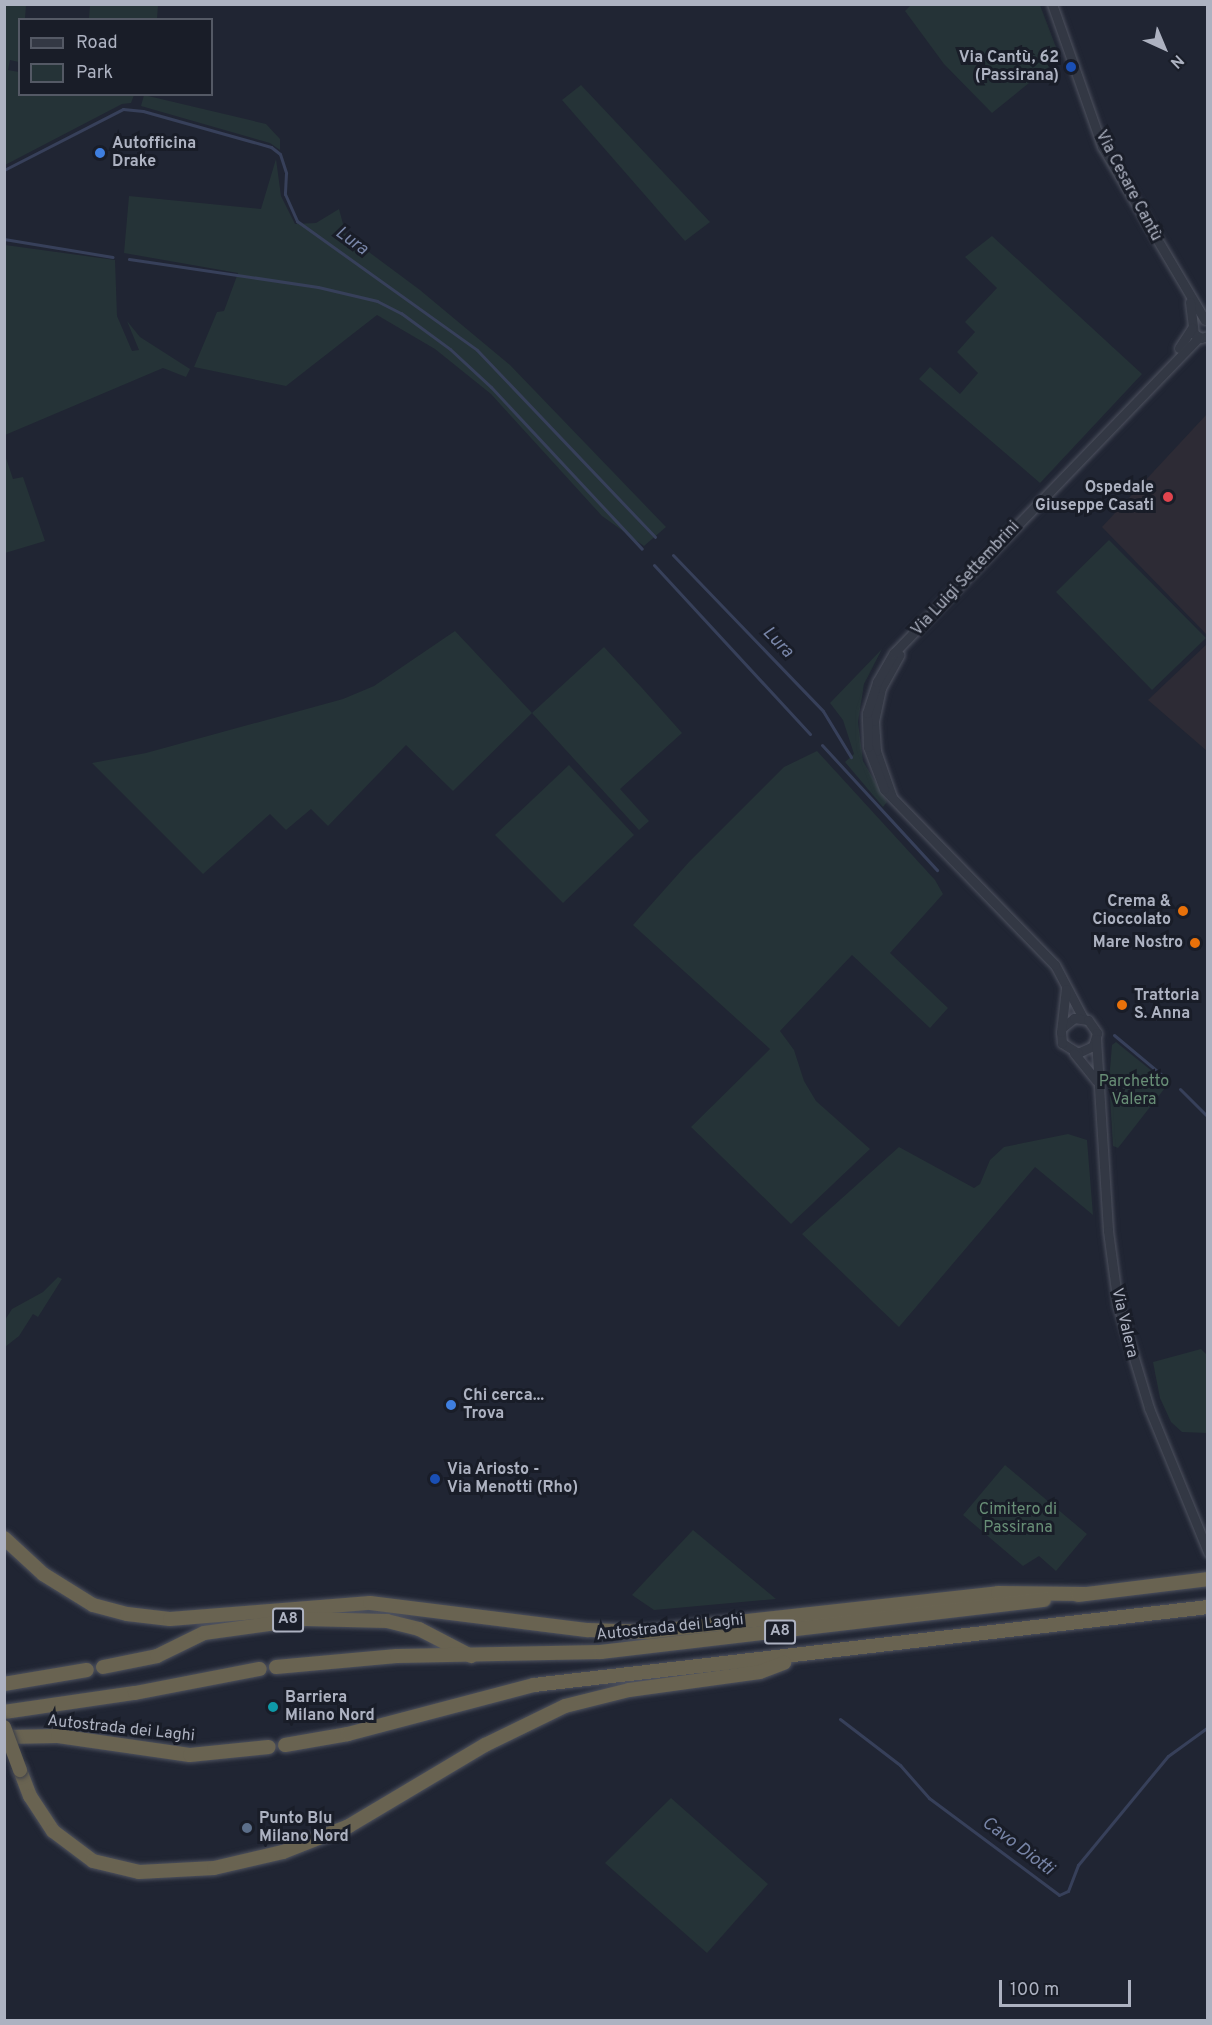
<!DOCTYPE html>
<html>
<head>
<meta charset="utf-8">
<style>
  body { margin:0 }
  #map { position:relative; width:1212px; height:2025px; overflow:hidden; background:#202533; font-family:Overpass,sans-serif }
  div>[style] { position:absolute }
  .medical>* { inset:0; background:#2d2b35 }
  .green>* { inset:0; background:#253337 }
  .stream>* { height:3px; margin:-1.5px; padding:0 1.5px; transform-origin:1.5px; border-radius:1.5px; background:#37405a }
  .roads { filter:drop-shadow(0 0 2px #4e525f) drop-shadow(0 0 2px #4e525f) }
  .minor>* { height:9px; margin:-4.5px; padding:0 4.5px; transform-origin:4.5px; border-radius:4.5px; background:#333844 }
  .highway>* { height:14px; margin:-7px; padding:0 7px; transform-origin:7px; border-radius:7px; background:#696351 }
  .bridges { filter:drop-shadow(0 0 2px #3b3f4b) drop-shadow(0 0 2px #3b3f4b) }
  .highway-bridge>* { height:14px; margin:-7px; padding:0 7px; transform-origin:7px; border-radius:7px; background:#696351 }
  .dots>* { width:16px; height:16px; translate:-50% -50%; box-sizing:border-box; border:3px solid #191d28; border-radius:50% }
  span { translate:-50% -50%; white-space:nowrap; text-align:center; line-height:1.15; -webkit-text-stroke:6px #191d28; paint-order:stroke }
  .shield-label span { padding:2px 4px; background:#191d28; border:2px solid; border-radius:4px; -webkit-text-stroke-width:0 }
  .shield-label { font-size:15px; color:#adb2c1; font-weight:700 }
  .poi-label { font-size:16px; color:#adb2c1; font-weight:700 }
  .right { translate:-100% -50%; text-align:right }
  .left { translate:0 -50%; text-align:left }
  .street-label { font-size:16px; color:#adb2c1 }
  .park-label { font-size:16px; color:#688e76 }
  .water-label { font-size:18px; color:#7885a7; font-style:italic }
  .frame { position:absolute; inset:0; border:6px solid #adb2c1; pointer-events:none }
  .legend { position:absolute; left:18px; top:18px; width:195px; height:78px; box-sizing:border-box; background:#191d28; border:2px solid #545965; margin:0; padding:8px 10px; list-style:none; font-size:18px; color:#adb2c1 }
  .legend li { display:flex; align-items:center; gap:12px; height:30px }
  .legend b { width:30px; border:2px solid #545965 }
  .north { position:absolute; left:1134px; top:18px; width:60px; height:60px; -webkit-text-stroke:4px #191d28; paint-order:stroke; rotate:136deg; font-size:16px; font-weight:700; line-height:24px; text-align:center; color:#adb2c1 }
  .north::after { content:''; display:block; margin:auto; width:21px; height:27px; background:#adb2c1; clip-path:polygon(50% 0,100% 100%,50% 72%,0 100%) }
  .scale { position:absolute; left:999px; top:1980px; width:132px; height:27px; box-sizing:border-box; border:3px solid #adb2c1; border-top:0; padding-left:8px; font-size:18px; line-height:21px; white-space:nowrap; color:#adb2c1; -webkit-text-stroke:4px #191d28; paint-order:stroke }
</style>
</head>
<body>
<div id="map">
  <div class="medical">
    <i style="clip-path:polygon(1207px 414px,1207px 635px,1102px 527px)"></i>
    <i style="clip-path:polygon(1207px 644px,1207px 751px,1148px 700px)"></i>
  </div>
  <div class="green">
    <i style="clip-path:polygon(5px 4px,26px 5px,25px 19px,20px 20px,19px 62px,10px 60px,8px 70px,19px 72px,20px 94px,134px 95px,131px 103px,122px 104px,5px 165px)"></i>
    <i style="clip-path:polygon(90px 5px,158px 5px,157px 19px,89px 19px)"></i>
    <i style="clip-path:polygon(911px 5px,1040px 5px,1060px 58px,992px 113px,944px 64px,905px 11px)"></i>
    <i style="clip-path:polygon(581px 85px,710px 222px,685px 241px,562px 100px)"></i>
    <i style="clip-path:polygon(144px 95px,266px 124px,280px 139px,280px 150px,270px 143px,141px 106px)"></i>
    <i style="clip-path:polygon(276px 159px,281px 196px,295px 224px,316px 223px,339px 209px,346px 235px,420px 290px,510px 365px,666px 527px,644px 546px,602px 516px,491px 394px,435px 349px,377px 315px,286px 386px,194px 367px,217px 312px,224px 311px,238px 273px,124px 253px,129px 196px,261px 209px)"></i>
    <i style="clip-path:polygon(992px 236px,1142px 374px,1040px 483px,919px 379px,930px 367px,960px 394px,978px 373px,957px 352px,975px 332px,965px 322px,997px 288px,965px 257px)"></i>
    <i style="clip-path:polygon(5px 245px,115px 260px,117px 316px,132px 351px,139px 350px,127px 321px,140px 337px,190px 369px,186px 377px,163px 368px,5px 435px)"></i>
    <i style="clip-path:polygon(5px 455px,13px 479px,23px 477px,45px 541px,5px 553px)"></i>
    <i style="clip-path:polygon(1109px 540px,1206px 638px,1152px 690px,1056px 592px)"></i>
    <i style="clip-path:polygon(455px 631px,532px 713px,604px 647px,642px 688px,682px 733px,620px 789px,649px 821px,639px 830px,532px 713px,453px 791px,406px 745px,328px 826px,311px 809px,286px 830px,270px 814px,203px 874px,92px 763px,146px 753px,343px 699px,374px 686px)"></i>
    <i style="clip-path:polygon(882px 649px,864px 684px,858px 722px,863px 761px,887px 802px,883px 807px,845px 762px,854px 754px,843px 720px,830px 703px)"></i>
    <i style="clip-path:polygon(817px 751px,935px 880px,943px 894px,890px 953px,948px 1008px,930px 1028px,852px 955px,780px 1031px,794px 1050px,804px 1081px,816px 1101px,870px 1149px,791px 1224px,691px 1127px,770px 1049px,633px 925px,689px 862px,784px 767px)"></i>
    <i style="clip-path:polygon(569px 765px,634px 835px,563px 903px,495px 835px)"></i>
    <i style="clip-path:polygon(1116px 1042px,1168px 1084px,1118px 1148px,1113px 1146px,1109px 1080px,1112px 1045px)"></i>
    <i style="clip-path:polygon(1068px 1134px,1087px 1140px,1093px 1215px,1035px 1167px,899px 1327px,802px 1234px,899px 1147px,974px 1188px,980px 1184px,990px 1160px,1004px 1147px)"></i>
    <i style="clip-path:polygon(58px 1277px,62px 1279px,38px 1317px,33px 1314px,19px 1336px,5px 1347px,5px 1320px,12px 1309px,43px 1292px)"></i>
    <i style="clip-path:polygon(1201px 1349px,1207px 1355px,1207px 1433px,1182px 1432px,1171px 1422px,1160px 1398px,1153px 1362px)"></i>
    <i style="clip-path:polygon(1005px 1465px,1087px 1534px,1056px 1571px,1039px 1556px,1023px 1566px,963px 1515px)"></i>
    <i style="clip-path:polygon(693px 1530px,776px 1599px,654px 1610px,632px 1595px)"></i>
    <i style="clip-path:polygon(671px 1798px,768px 1884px,707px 1953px,605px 1863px)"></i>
  </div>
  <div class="stream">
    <i style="left:4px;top:170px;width:134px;rotate:-27.1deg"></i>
    <i style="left:123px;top:109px;width:20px;rotate:6deg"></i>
    <i style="left:143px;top:111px;width:133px;rotate:15.7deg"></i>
    <i style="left:271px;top:147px;width:11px;rotate:38deg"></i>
    <i style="left:280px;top:154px;width:20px;rotate:72deg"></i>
    <i style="left:286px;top:173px;width:21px;rotate:93deg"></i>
    <i style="left:285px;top:194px;width:30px;rotate:66deg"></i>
    <i style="left:297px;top:221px;width:221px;rotate:35.6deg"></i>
    <i style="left:477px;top:350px;width:258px;rotate:46.4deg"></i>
    <i style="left:4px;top:239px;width:110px;rotate:9.4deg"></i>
    <i style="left:129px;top:259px;width:191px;rotate:8.4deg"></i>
    <i style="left:318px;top:287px;width:61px;rotate:13.3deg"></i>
    <i style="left:377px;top:301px;width:27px;rotate:27deg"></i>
    <i style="left:401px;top:313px;width:61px;rotate:36.3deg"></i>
    <i style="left:450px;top:349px;width:56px;rotate:42.8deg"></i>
    <i style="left:491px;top:387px;width:221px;rotate:47deg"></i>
    <i style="left:673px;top:555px;width:216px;rotate:46.1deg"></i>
    <i style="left:823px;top:711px;width:54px;rotate:58.7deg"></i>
    <i style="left:654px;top:565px;width:230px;rotate:47.3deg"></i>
    <i style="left:822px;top:745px;width:170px;rotate:47.4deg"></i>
    <i style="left:1114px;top:1035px;width:70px;rotate:39.8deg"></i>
    <i style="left:1180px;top:1089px;width:40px;rotate:45deg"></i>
    <i style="left:840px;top:1719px;width:76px;rotate:37.5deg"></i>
    <i style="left:900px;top:1765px;width:44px;rotate:48.7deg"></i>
    <i style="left:929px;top:1798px;width:162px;rotate:36.7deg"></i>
    <i style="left:1059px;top:1895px;width:10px;rotate:-24deg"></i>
    <i style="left:1068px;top:1891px;width:28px;rotate:-69deg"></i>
    <i style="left:1078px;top:1865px;width:141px;rotate:-50.5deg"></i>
    <i style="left:1168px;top:1756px;width:49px;rotate:-35.9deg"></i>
  </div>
  <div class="roads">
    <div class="minor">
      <i style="left:1052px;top:4px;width:151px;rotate:70.6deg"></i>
      <i style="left:1102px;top:146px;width:202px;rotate:59.4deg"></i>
      <i style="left:1190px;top:302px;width:32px;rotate:83deg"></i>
      <i style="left:1194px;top:334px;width:8px;rotate:30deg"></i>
      <i style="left:1201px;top:338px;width:7px;rotate:-16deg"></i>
      <i style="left:1179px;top:348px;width:24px;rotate:-57deg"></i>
      <i style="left:892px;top:797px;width:49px;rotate:-109.2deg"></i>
      <i style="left:876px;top:751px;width:30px;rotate:-94deg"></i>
      <i style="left:874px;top:721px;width:34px;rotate:-78deg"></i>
      <i style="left:881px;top:688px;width:38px;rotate:-61deg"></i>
      <i style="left:1083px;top:1018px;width:60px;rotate:-117.8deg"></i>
      <i style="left:1055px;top:965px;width:245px;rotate:-134.2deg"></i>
      <i style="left:884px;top:789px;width:45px;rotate:-110.9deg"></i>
      <i style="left:868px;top:747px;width:34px;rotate:-92deg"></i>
      <i style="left:867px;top:713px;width:33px;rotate:-72deg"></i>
      <i style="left:877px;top:682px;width:34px;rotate:-60deg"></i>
      <i style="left:894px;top:653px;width:438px;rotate:-46deg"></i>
      <i style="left:1063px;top:1027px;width:14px;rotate:-39deg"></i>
      <i style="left:1074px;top:1018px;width:14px;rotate:8deg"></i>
      <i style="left:1088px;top:1020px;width:16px;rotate:55deg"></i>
      <i style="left:1097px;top:1033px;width:14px;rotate:107deg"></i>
      <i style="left:1093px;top:1046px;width:17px;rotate:155deg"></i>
      <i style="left:1078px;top:1053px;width:19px;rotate:-148deg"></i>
      <i style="left:1062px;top:1043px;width:11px;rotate:-95deg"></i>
      <i style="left:1061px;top:1032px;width:43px;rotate:-83.4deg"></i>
      <i style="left:1096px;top:1039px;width:192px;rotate:86.4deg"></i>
      <i style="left:1108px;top:1231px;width:75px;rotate:82.3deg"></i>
      <i style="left:1118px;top:1305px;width:108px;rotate:73.2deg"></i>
      <i style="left:1149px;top:1408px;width:156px;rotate:67.7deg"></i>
      <i style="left:1074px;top:1053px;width:35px;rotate:51deg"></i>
    </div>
    <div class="highway">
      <i style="left:4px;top:1538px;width:53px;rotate:42.7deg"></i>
      <i style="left:43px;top:1574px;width:59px;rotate:31.8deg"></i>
      <i style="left:93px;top:1605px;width:35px;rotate:15deg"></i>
      <i style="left:127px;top:1614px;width:43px;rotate:6.6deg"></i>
      <i style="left:170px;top:1619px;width:201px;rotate:-4.6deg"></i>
      <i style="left:370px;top:1603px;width:220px;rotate:7.1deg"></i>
      <i style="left:588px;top:1630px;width:59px;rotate:1.9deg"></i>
      <i style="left:647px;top:1632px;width:353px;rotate:-6.3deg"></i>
      <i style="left:998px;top:1593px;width:87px;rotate:0.7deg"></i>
      <i style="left:1078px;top:1595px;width:131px;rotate:-7deg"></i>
      <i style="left:103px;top:1667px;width:55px;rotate:-11.5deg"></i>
      <i style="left:157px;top:1656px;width:52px;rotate:-26.1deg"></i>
      <i style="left:204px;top:1633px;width:102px;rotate:-7.9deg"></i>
      <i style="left:305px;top:1619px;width:82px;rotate:1.4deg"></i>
      <i style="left:387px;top:1621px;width:33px;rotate:14deg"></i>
      <i style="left:419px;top:1629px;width:59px;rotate:27.4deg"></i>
      <i style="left:276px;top:1667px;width:121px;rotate:-5.2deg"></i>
      <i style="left:397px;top:1656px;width:204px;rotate:-1.1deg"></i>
      <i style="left:601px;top:1652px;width:446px;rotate:-6.7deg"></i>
      <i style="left:4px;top:1684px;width:84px;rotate:-9.6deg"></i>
      <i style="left:4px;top:1712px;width:132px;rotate:-8.3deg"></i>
      <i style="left:135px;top:1693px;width:127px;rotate:-10.9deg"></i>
      <i style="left:4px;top:1737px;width:54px;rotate:-1.1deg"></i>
      <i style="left:58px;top:1736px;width:133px;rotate:8.2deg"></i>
      <i style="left:190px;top:1755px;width:79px;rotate:-5.8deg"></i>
      <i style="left:285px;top:1745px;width:64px;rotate:-9.9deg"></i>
      <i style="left:348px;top:1734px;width:192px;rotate:-14.8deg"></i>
      <i style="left:534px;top:1685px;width:678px;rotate:-6.6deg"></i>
      <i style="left:20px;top:1770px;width:28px;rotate:69deg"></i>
      <i style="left:30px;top:1796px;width:42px;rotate:56.7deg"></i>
      <i style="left:53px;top:1831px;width:50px;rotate:36.9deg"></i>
      <i style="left:93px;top:1861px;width:47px;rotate:13.4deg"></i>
      <i style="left:139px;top:1872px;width:75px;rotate:-3.1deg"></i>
      <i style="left:214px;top:1868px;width:71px;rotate:-13.1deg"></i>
      <i style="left:283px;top:1852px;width:71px;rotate:-21.5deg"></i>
      <i style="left:349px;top:1826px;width:158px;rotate:-30.8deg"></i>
      <i style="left:485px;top:1745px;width:89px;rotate:-26deg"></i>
      <i style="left:565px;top:1706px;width:66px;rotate:-14deg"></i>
      <i style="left:629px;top:1690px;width:132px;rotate:-7.8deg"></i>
      <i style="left:760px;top:1672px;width:26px;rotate:-21deg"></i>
    </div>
  </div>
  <div class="bridges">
    <div class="highway-bridge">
      <i style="left:4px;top:1727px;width:46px;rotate:69.6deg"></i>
    </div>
  </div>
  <div class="dots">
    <i style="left:1071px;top:67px;background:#1a4fb4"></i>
    <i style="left:100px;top:153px;background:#3f7fe0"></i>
    <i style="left:1168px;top:497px;background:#e0444e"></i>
    <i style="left:1183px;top:911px;background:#e8710a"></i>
    <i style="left:1195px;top:943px;background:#e8710a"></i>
    <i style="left:1122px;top:1005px;background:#e8710a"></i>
    <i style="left:451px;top:1405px;background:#3f7fe0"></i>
    <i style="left:435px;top:1479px;background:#1a4fb4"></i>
    <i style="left:273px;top:1707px;background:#0f9aa8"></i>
    <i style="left:247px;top:1828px;background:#5c6f8a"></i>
  </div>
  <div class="shield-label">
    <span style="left:288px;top:1620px">A8</span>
    <span style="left:780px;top:1632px">A8</span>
  </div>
  <div class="poi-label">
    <span class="right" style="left:1059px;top:67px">Via Cantù, 62<br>(Passirana)</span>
    <span class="left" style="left:112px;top:153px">Autofficina<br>Drake</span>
    <span class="right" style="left:1154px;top:497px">Ospedale<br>Giuseppe Casati</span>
    <span class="right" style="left:1171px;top:911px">Crema &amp;<br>Cioccolato</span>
    <span class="right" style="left:1183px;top:943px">Mare Nostro</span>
    <span class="left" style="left:1134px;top:1005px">Trattoria<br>S. Anna</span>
    <span class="left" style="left:463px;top:1405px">Chi cerca...<br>Trova</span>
    <span class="left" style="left:447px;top:1479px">Via Ariosto -<br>Via Menotti (Rho)</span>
    <span class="left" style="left:285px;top:1707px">Barriera<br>Milano Nord</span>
    <span class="left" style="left:259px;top:1828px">Punto Blu<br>Milano Nord</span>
  </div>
  <div class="street-label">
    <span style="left:1128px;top:186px;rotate:62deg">Via Cesare Cantù</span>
    <span style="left:966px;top:579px;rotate:-47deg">Via Luigi Settembrini</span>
    <span style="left:1124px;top:1323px;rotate:77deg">Via Valera</span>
    <span style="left:670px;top:1628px;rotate:-6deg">Autostrada dei Laghi</span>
    <span style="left:121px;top:1729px;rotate:6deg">Autostrada dei Laghi</span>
  </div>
  <div class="park-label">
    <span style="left:1134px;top:1091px">Parchetto<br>Valera</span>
    <span style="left:1018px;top:1519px">Cimitero di<br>Passirana</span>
  </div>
  <div class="water-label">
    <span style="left:351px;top:242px;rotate:36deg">Lura</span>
    <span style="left:777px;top:643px;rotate:46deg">Lura</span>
    <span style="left:1017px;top:1847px;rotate:37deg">Cavo Diotti</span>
  </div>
  <div class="frame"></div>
  <ul class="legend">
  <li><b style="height:8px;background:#333844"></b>Road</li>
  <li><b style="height:16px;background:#253337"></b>Park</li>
  </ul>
  <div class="north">N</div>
  <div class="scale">100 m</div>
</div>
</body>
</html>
